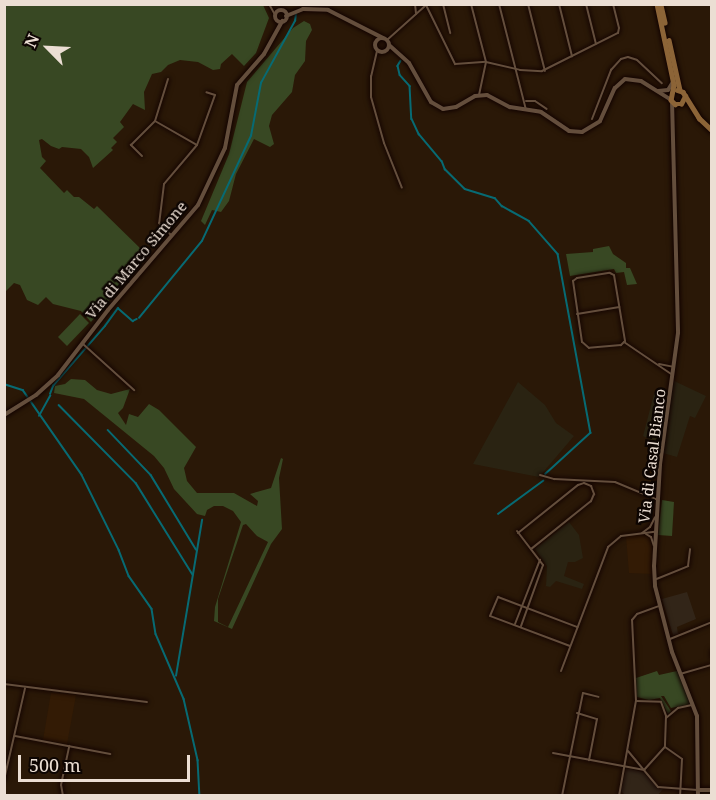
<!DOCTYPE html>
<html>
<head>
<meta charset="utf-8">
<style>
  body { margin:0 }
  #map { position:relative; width:716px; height:800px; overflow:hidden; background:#2a1807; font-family:"Noto Serif",serif }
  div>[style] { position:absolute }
  .built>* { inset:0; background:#331b05 }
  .industrial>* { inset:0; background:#2a2312 }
  .education>* { inset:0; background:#322518 }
  .green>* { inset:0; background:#384823 }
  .stream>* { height:1.5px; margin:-0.75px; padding:0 0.75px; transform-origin:0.75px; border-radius:0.75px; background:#076a73 }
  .roads { filter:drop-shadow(0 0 2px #120300) drop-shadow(0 0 2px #120300) }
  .minor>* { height:2px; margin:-1px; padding:0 1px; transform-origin:1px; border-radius:1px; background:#644e3c }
  .tertiary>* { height:4px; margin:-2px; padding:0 2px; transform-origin:2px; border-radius:2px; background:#644e3c }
  .tertiary>.ring { margin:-2px; padding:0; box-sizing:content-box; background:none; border:4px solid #644e3c; border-radius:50% }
  .secondary>* { height:4.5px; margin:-2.25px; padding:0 2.25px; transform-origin:2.25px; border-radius:2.25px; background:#8c6437 }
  span { translate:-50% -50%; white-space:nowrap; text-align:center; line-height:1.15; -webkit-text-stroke:5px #0d0502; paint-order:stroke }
  .street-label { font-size:15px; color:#ebded3 }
  .frame { position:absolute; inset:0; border:6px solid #ebded3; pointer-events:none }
  .north { position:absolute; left:18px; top:18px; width:60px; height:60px; -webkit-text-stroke:4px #0d0502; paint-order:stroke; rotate:294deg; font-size:16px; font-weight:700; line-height:24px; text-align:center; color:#ebded3 }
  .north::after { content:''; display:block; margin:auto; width:21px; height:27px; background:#ebded3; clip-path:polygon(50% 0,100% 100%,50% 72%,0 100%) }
  .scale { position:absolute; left:18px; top:755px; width:172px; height:27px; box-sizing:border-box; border:3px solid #ebded3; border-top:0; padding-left:8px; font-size:18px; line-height:21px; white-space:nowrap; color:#ebded3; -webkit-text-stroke:4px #0d0502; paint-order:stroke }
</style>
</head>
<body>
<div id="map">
  <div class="built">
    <i style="clip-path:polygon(655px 532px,654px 574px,629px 573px,626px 536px)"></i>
    <i style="clip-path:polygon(51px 693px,76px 695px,67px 744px,43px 740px)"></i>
  </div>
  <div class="industrial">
    <i style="clip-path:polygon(670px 379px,706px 396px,695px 418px,690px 416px,677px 457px,659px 452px,661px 445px,643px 436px,654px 394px,667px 396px)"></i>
    <i style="clip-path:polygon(518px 382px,545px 405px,556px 423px,574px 436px,539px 477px,473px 464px)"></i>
    <i style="clip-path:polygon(569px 522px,579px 535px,583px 558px,575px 562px,568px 562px,564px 576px,584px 584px,582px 589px,556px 581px,550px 587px,546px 586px,547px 566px,535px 549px)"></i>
  </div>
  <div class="education">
    <i style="clip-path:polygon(687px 592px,696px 619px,677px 627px,678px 634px,673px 635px,662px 599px)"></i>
    <i style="clip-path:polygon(626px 768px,643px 772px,659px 789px,663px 789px,657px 796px,625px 795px,621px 791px)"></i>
  </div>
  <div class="green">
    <i style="clip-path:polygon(5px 4px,263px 5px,269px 18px,256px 53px,244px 66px,232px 54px,221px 64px,220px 69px,213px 70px,198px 62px,180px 60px,168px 65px,161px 72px,152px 74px,144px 92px,145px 110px,133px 104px,120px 122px,124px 127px,113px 138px,117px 142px,111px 148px,113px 150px,93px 168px,89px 157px,81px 149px,62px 147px,59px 149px,51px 146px,42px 139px,39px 140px,42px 157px,46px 161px,40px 168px,64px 193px,67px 190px,74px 197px,79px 197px,94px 209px,97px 206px,143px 251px,141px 263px,91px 322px,81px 311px,53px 304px,46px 297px,38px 305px,27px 300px,20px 285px,14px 283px,5px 292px)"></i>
    <i style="clip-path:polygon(304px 21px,310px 24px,312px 30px,306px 41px,305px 61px,295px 75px,292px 92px,272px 115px,269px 126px,274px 144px,270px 147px,254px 139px,236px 174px,229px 201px,221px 212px,212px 210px,205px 225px,201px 221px,229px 154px,247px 82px,293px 28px)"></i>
    <i style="clip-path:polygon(609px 246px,613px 254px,626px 263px,626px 268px,630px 268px,637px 284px,627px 285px,624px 272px,616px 273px,614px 269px,570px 276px,566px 254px,593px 252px,593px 249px)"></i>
    <i style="clip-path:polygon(80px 314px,89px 323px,67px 346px,58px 337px)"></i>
    <i style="clip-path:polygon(evenodd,71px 379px,85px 380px,97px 390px,111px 394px,130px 389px,123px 408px,118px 413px,126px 425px,129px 414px,138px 417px,149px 404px,159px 410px,196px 447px,184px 468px,187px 481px,197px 493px,234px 493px,257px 506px,258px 501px,250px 494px,271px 488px,281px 458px,283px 459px,279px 478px,282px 529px,271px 544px,232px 629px,214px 621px,215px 607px,241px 522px,233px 511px,223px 506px,214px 506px,207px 510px,205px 516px,197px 514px,174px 489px,164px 468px,154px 456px,84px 399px,54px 393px,55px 386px,65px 384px,71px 379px,246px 524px,257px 536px,268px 542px,228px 627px,218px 622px,218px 599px,243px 525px,246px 524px)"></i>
    <i style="clip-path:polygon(662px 500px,674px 502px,672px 536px,658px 535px)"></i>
    <i style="clip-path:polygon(657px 671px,659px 675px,677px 671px,691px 704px,671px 708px,664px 696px,661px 696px,671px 711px,668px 714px,660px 698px,649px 700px,637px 697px,636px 678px)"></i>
  </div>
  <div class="stream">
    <i style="left:401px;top:61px;width:6px;rotate:121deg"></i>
    <i style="left:398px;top:66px;width:9px;rotate:77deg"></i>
    <i style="left:400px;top:75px;width:15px;rotate:48deg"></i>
    <i style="left:410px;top:86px;width:33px;rotate:87deg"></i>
    <i style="left:412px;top:119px;width:17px;rotate:65deg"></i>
    <i style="left:419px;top:134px;width:35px;rotate:50deg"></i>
    <i style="left:442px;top:161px;width:9px;rotate:69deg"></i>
    <i style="left:445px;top:169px;width:28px;rotate:45deg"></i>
    <i style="left:465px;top:189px;width:31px;rotate:17deg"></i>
    <i style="left:495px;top:198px;width:11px;rotate:49deg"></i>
    <i style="left:502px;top:206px;width:31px;rotate:29deg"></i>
    <i style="left:529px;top:221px;width:44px;rotate:48.7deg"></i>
    <i style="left:558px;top:254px;width:182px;rotate:79.6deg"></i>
    <i style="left:591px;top:433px;width:61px;rotate:137.7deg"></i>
    <i style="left:139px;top:318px;width:99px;rotate:-50.7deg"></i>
    <i style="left:202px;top:241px;width:116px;rotate:-65deg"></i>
    <i style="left:251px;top:136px;width:54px;rotate:-79.3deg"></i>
    <i style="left:261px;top:83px;width:71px;rotate:-61.3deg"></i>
    <i style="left:295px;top:21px;width:7px;rotate:-82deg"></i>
    <i style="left:4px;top:384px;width:20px;rotate:18deg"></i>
    <i style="left:23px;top:390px;width:103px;rotate:55.2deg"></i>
    <i style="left:82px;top:475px;width:84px;rotate:63.7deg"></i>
    <i style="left:119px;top:550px;width:28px;rotate:69deg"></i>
    <i style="left:129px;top:576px;width:40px;rotate:55.1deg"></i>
    <i style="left:152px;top:609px;width:25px;rotate:81deg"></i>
    <i style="left:156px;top:634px;width:71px;rotate:66.7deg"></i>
    <i style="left:184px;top:699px;width:63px;rotate:77.1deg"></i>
    <i style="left:198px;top:760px;width:36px;rotate:87deg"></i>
    <i style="left:50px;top:394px;width:9px;rotate:-69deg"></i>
    <i style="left:53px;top:386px;width:79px;rotate:-49.1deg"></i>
    <i style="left:105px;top:326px;width:22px;rotate:-54deg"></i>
    <i style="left:118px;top:308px;width:20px;rotate:41deg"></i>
    <i style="left:133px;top:321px;width:4px;rotate:-27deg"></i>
    <i style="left:59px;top:405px;width:110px;rotate:45.4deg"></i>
    <i style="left:136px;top:483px;width:108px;rotate:58.2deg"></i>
    <i style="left:39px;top:416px;width:23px;rotate:-61deg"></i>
    <i style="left:108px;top:430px;width:62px;rotate:46.3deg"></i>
    <i style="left:151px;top:475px;width:87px;rotate:58.7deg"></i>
    <i style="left:498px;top:514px;width:56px;rotate:-36.3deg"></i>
    <i style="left:176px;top:676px;width:158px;rotate:-80.5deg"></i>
  </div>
  <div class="roads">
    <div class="minor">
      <i style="left:269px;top:4px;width:13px;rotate:61deg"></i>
      <i style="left:415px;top:4px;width:10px;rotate:84deg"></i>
      <i style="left:443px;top:4px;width:30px;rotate:76deg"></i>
      <i style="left:471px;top:4px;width:60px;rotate:75.5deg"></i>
      <i style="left:486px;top:62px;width:34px;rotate:102deg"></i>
      <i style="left:499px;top:4px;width:109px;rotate:75.7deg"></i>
      <i style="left:528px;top:4px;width:69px;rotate:75.8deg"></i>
      <i style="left:559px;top:4px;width:54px;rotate:76deg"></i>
      <i style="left:586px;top:4px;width:41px;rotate:76deg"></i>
      <i style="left:426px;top:5px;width:66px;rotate:63.8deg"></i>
      <i style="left:455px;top:64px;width:31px;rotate:-4deg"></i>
      <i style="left:486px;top:62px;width:35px;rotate:13deg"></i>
      <i style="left:520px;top:70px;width:22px;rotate:3deg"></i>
      <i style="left:542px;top:71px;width:85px;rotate:-26.6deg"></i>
      <i style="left:618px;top:33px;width:5px;rotate:-79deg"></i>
      <i style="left:619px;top:28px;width:25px;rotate:-104deg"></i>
      <i style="left:387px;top:40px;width:51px;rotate:-41.8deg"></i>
      <i style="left:377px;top:51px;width:26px;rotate:103deg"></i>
      <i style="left:371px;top:76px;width:21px;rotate:90deg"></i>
      <i style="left:371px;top:97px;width:48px;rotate:74.2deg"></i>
      <i style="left:384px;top:143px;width:48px;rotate:68.2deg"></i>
      <i style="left:526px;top:101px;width:9px"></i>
      <i style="left:535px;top:101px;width:14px;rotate:34deg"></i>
      <i style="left:592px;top:119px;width:53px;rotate:-68.8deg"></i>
      <i style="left:611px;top:70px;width:15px;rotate:-48deg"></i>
      <i style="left:621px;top:59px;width:7px;rotate:-16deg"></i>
      <i style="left:628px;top:57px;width:9px;rotate:18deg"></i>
      <i style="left:637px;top:60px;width:34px;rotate:43deg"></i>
      <i style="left:155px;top:121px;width:44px;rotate:-72.8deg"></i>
      <i style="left:197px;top:145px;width:53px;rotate:-70.2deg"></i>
      <i style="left:215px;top:95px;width:9px;rotate:-162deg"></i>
      <i style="left:142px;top:156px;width:16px;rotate:-135deg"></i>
      <i style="left:131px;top:145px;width:34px;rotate:-45deg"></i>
      <i style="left:155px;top:121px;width:48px;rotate:29.7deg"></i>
      <i style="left:197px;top:145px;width:51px;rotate:130.2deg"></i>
      <i style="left:164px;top:184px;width:39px;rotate:97deg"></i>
      <i style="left:159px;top:223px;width:18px;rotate:45deg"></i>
      <i style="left:610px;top:273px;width:4px;rotate:27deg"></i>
      <i style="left:614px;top:275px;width:67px;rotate:80.5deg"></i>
      <i style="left:625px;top:341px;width:6px;rotate:135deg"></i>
      <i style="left:621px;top:345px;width:32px;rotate:175deg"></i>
      <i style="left:589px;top:348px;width:9px;rotate:-139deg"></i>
      <i style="left:582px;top:342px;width:62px;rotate:-98.4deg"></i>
      <i style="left:573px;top:281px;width:5px;rotate:-37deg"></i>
      <i style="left:577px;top:278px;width:33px;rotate:-9deg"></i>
      <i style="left:577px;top:314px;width:43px;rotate:-9.5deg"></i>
      <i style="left:624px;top:342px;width:57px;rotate:34.2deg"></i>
      <i style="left:83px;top:344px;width:69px;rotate:42deg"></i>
      <i style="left:659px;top:364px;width:15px;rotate:11deg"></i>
      <i style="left:540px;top:475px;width:15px;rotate:16deg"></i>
      <i style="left:554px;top:479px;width:61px;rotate:2.8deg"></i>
      <i style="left:615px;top:482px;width:47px;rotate:22.7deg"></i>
      <i style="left:517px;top:531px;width:43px;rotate:52.6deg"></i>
      <i style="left:543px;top:565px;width:65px;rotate:109.8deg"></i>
      <i style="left:518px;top:533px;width:77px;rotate:-38.7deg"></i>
      <i style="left:578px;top:485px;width:6px;rotate:-18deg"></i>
      <i style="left:584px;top:483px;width:8px;rotate:23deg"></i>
      <i style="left:591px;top:486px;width:9px;rotate:69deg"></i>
      <i style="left:594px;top:494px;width:8px;rotate:113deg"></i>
      <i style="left:591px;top:501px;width:77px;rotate:141.3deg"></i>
      <i style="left:642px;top:533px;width:10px;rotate:-37deg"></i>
      <i style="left:650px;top:527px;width:11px;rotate:-63deg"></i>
      <i style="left:646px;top:534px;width:6px;rotate:31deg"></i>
      <i style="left:651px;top:537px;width:9px;rotate:72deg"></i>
      <i style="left:654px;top:580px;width:37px;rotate:-22deg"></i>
      <i style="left:688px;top:566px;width:17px;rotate:-83deg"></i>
      <i style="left:515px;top:624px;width:69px;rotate:-68.7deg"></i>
      <i style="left:670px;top:639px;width:45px;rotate:-22deg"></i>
      <i style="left:570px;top:646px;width:85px;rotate:-159.4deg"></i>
      <i style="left:490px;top:616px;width:21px;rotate:-67deg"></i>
      <i style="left:498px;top:597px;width:85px;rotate:20.8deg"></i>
      <i style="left:712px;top:650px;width:8px;rotate:90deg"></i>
      <i style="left:561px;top:671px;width:133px;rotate:-69.2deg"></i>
      <i style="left:608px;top:547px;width:17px;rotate:-40deg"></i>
      <i style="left:621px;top:536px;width:34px;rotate:-7deg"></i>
      <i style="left:680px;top:674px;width:33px;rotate:-16deg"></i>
      <i style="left:4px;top:684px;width:144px;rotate:7.2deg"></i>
      <i style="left:636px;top:701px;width:25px;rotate:2deg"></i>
      <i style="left:661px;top:702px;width:15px;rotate:70deg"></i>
      <i style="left:666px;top:716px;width:31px;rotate:92deg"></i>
      <i style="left:577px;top:713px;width:21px;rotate:17deg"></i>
      <i style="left:597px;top:719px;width:42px;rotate:101deg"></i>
      <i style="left:666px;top:718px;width:16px;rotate:-40deg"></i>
      <i style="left:678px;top:708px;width:14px;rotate:-12deg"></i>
      <i style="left:15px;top:736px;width:97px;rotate:10.7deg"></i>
      <i style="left:665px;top:747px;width:21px;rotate:35deg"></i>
      <i style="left:682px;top:759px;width:37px;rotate:93deg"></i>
      <i style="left:628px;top:751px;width:47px;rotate:50.2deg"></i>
      <i style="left:658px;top:787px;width:40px;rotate:4.3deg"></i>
      <i style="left:553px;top:753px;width:93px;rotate:10.6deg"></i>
      <i style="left:644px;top:770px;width:31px;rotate:-48deg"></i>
      <i style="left:4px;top:780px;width:94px;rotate:-77.1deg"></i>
      <i style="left:63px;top:796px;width:11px;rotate:-100deg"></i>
      <i style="left:61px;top:785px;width:40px;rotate:-78deg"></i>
      <i style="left:562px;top:796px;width:105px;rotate:-78.5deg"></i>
      <i style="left:583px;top:693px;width:16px;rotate:14deg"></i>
      <i style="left:619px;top:796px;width:97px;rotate:-79.9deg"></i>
      <i style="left:636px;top:701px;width:81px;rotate:-92.8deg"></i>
      <i style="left:632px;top:620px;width:8px;rotate:-50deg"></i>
      <i style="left:637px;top:614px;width:23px;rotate:-20deg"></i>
    </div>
    <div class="tertiary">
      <i class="ring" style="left:275px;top:10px;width:8px;height:8px"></i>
      <i style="left:286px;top:16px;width:18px;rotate:-22deg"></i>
      <i style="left:303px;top:9px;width:25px;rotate:2deg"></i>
      <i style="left:328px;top:10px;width:62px;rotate:27deg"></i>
      <i class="ring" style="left:375px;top:38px;width:10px;height:10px"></i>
      <i style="left:389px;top:45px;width:27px;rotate:42deg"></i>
      <i style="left:409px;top:63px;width:45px;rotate:60.6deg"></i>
      <i style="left:431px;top:102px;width:14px;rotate:30deg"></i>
      <i style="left:443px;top:109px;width:13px;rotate:-9deg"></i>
      <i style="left:456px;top:107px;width:22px;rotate:-30deg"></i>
      <i style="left:475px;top:96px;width:12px;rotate:-5deg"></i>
      <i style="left:487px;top:95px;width:26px;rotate:28deg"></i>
      <i style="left:510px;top:107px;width:31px;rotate:9deg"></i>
      <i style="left:541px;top:112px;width:34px;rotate:34deg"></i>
      <i style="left:569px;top:131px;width:13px;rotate:4deg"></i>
      <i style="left:582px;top:132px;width:21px;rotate:-31deg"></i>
      <i style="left:600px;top:121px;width:36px;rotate:-66deg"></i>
      <i style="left:615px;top:88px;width:13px;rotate:-42deg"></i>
      <i style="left:625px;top:79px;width:16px;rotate:7deg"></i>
      <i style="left:641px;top:81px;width:36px;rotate:32deg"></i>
      <i style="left:658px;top:91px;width:10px;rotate:-6deg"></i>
      <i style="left:668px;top:90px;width:9px;rotate:-58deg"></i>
      <i style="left:672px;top:101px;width:232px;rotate:88.5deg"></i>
      <i style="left:678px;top:333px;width:133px;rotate:97.8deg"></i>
      <i style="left:660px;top:465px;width:101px;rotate:93.4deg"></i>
      <i style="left:654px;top:566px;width:20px;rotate:87deg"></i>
      <i style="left:655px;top:586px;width:68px;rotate:75.6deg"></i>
      <i style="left:672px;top:652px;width:69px;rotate:68.7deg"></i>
      <i style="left:697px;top:716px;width:80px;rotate:89.3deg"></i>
      <i style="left:4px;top:415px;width:38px;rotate:-32deg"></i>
      <i style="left:36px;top:395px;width:30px;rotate:-42deg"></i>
      <i style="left:58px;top:375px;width:82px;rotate:-52.4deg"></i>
      <i style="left:108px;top:310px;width:138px;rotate:-49.4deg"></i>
      <i style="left:198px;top:205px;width:63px;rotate:-64.7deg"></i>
      <i style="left:225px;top:148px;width:64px;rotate:-79.2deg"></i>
      <i style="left:237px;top:85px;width:41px;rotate:-48.9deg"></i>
      <i style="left:264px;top:54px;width:38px;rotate:-61deg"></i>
      <i style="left:698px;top:790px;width:14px"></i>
    </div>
    <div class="secondary">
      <i style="left:657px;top:4px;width:83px;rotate:78.1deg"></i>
      <i style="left:674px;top:85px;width:15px;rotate:101deg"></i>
      <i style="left:671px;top:100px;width:6px;rotate:45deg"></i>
      <i style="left:675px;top:104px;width:6px"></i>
      <i style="left:681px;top:104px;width:9px;rotate:-63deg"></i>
      <i style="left:661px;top:5px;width:18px;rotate:77deg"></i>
      <i style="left:669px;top:40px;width:51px;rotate:77.6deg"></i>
      <i style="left:677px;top:90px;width:6px;rotate:18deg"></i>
      <i style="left:683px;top:92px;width:31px;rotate:58deg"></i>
      <i style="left:699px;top:118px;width:18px;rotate:43deg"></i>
    </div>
  </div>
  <div class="street-label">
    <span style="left:136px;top:260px;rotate:-50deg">Via di Marco Simone</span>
    <span style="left:652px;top:456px;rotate:-83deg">Via di Casal Bianco</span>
  </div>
  <div class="frame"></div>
  <div class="north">N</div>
  <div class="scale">500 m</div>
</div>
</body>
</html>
